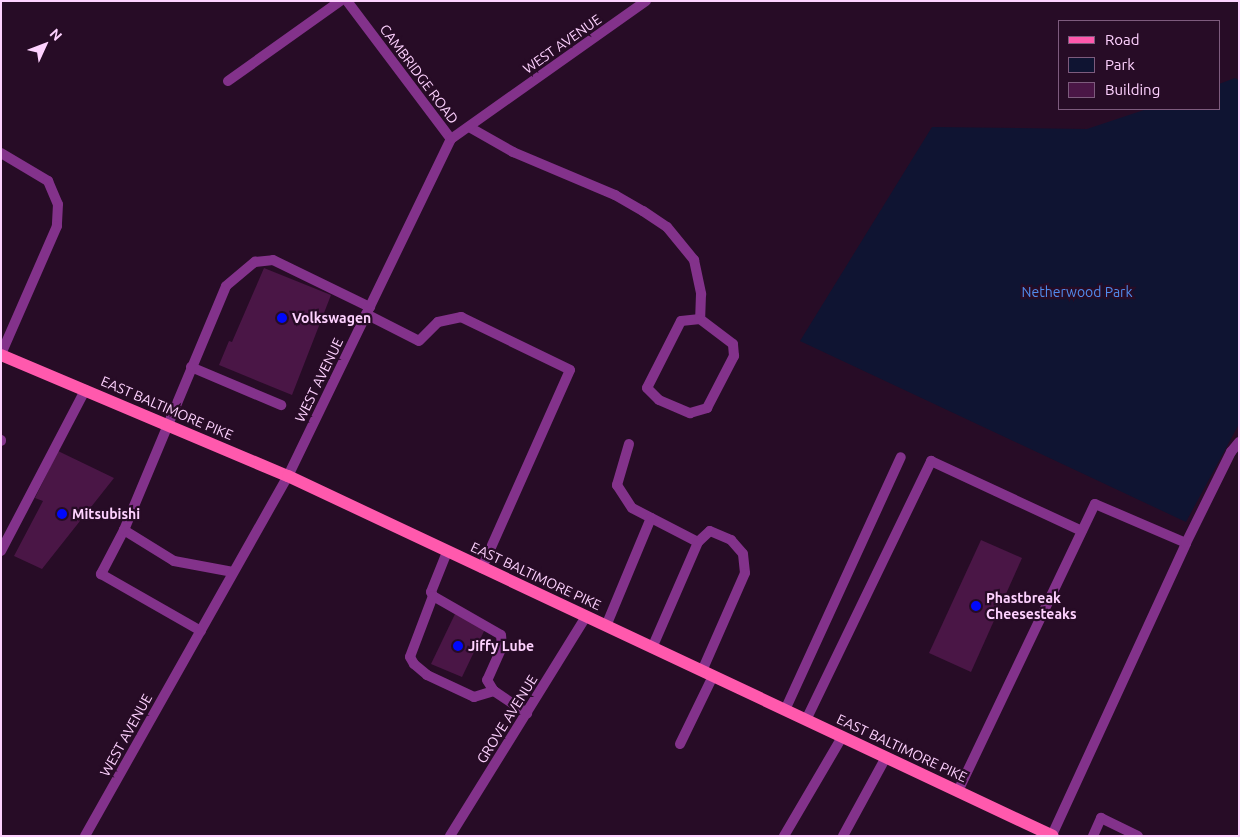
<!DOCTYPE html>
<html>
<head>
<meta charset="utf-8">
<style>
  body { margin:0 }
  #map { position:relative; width:1240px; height:837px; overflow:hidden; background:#270c26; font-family:Ubuntu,sans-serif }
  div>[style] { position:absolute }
  .green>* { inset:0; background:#0f1432 }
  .building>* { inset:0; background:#4a1646 }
  .lane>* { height:10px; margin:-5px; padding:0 5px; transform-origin:5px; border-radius:5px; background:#83328b }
  .street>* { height:10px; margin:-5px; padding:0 5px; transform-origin:5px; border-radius:5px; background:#83328b }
  .primary>* { height:12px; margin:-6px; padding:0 6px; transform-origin:6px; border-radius:6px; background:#ff59ad }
  .dots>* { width:14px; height:14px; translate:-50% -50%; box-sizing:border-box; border:2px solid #270c26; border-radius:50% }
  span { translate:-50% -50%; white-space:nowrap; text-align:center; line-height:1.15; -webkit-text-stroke:4.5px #270c26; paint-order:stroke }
  .street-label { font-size:14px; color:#fed2ff }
  .park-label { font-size:14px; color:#518ced }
  .poi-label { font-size:14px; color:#fed2ff; font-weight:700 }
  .left { translate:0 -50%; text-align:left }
  .frame { position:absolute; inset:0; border:2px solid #fed2ff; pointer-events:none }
  .legend { position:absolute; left:1058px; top:20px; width:162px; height:90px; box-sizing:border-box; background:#270c26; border:1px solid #7d5b7d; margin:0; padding:6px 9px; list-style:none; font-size:15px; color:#fed2ff }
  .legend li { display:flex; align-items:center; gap:10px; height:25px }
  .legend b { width:25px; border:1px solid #7d5b7d }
  .north { position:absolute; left:20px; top:20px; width:50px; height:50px; -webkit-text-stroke:4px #270c26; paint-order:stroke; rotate:47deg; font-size:14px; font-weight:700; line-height:20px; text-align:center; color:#fed2ff }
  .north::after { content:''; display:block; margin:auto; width:18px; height:22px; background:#fed2ff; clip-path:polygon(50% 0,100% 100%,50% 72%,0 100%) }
</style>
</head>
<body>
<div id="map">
  <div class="green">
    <i style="clip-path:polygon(1235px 78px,1239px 80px,1239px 424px,1186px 522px,800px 341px,932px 127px,1087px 129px,1147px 109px,1219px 109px,1219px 84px)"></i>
  </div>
  <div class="building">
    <i style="clip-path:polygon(264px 268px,331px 295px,292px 395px,219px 365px,229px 341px,232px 342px)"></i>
    <i style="clip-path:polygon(58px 451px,114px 478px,42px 569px,14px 556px,43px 501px,35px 498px)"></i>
    <i style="clip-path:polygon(981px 540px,1022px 558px,971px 672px,929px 653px)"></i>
    <i style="clip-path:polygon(455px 614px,485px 629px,462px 677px,431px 664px)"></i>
  </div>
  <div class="lane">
    <i style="left:469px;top:127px;width:51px;rotate:29.6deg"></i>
    <i style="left:513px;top:152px;width:111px;rotate:22.9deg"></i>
    <i style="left:615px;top:195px;width:32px;rotate:30deg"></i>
    <i style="left:643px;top:211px;width:29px;rotate:34deg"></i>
    <i style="left:667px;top:227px;width:43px;rotate:50.7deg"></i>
    <i style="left:694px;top:260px;width:35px;rotate:78deg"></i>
    <i style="left:701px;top:294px;width:25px;rotate:92deg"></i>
    <i style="left:700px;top:319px;width:19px;rotate:174deg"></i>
    <i style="left:681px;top:321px;width:75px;rotate:116.9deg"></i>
    <i style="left:647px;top:388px;width:17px;rotate:45deg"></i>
    <i style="left:659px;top:400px;width:34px;rotate:23deg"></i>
    <i style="left:690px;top:413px;width:18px;rotate:-16deg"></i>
    <i style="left:707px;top:408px;width:59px;rotate:-62.6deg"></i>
    <i style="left:734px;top:356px;width:12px;rotate:-95deg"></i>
    <i style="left:733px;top:344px;width:41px;rotate:-142.9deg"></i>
    <i style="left:1px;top:153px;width:55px;rotate:30.8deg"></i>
    <i style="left:48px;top:181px;width:25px;rotate:67deg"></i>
    <i style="left:58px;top:204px;width:22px;rotate:93deg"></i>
    <i style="left:57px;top:226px;width:140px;rotate:113.6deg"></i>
    <i style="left:366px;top:314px;width:59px;rotate:27deg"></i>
    <i style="left:419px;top:341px;width:27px;rotate:-45deg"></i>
    <i style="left:438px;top:322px;width:24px;rotate:-12deg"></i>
    <i style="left:461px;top:317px;width:121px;rotate:25.9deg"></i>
    <i style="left:570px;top:370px;width:217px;rotate:114deg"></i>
    <i style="left:191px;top:367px;width:98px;rotate:22.9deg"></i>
    <i style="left:1px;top:440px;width:1px;rotate:90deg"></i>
    <i style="left:629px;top:444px;width:43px;rotate:106.3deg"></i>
    <i style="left:617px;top:485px;width:27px;rotate:57deg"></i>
    <i style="left:632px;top:508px;width:74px;rotate:27.3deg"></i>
    <i style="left:698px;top:542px;width:16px;rotate:-43deg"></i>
    <i style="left:710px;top:531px;width:23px;rotate:23deg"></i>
    <i style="left:731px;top:540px;width:18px;rotate:49deg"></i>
    <i style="left:743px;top:554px;width:19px;rotate:84deg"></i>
    <i style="left:745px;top:573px;width:107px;rotate:113.7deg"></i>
    <i style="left:124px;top:530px;width:50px;rotate:117.6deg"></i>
    <i style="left:101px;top:574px;width:115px;rotate:29.7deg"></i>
    <i style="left:1px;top:551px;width:182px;rotate:-62.4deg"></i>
    <i style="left:447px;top:552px;width:43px;rotate:111.8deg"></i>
    <i style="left:431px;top:592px;width:4px;rotate:63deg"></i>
    <i style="left:433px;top:596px;width:78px;rotate:29.8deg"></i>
    <i style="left:501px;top:635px;width:12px;rotate:85deg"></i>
    <i style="left:502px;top:647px;width:36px;rotate:114deg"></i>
    <i style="left:487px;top:680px;width:13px;rotate:58deg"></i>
    <i style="left:494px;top:691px;width:40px;rotate:34deg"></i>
    <i style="left:233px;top:572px;width:60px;rotate:-169.4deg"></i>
    <i style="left:174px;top:561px;width:59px;rotate:-148.2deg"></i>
    <i style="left:124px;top:530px;width:264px;rotate:-67.3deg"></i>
    <i style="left:226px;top:286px;width:38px;rotate:-40deg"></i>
    <i style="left:255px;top:262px;width:18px;rotate:-6deg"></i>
    <i style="left:273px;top:260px;width:108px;rotate:25.9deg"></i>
    <i style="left:433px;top:596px;width:65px;rotate:110.7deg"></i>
    <i style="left:410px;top:657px;width:8px;rotate:60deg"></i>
    <i style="left:414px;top:664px;width:17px;rotate:40deg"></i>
    <i style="left:427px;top:675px;width:52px;rotate:25.1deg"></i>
    <i style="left:474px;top:697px;width:21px;rotate:-17deg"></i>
    <i style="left:606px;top:626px;width:117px;rotate:-67.4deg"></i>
    <i style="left:652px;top:648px;width:116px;rotate:-66.5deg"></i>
    <i style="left:785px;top:710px;width:278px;rotate:-65.4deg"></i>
    <i style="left:806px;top:720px;width:288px;rotate:-64.2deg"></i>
    <i style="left:931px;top:461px;width:166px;rotate:24.9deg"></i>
    <i style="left:680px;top:744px;width:76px;rotate:-64.1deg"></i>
    <i style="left:958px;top:791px;width:318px;rotate:-64.5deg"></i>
    <i style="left:1095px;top:504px;width:99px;rotate:23.2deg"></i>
    <i style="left:1052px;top:835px;width:321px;rotate:-65.3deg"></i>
    <i style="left:1186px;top:543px;width:102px;rotate:-63.7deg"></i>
    <i style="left:1231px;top:452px;width:13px;rotate:-51deg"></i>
    <i style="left:843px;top:836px;width:90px;rotate:-61.4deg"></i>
    <i style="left:1093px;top:836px;width:20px;rotate:-66deg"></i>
    <i style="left:1101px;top:818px;width:41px;rotate:25.9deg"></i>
  </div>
  <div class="street">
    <i style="left:347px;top:1px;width:173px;rotate:53deg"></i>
    <i style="left:228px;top:81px;width:138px;rotate:-35.5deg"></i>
    <i style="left:85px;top:836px;width:413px;rotate:-60.6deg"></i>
    <i style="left:288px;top:476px;width:374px;rotate:-64.2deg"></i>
    <i style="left:451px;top:139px;width:239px;rotate:-35.3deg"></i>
    <i style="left:450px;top:836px;width:258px;rotate:-58.2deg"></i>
    <i style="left:784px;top:836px;width:115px;rotate:-59.6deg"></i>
  </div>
  <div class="primary">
    <i style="left:1px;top:355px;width:311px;rotate:22.9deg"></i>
    <i style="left:288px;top:476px;width:845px;rotate:25.2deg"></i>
  </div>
  <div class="dots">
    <i style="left:282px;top:318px;background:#0008fd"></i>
    <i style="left:62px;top:514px;background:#0008fd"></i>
    <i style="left:976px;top:606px;background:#0008fd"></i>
    <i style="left:458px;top:646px;background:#0008fd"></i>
  </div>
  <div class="street-label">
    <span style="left:562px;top:44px;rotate:-35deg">WEST AVENUE</span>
    <span style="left:419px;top:74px;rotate:53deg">CAMBRIDGE ROAD</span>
    <span style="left:319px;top:380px;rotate:-64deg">WEST AVENUE</span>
    <span style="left:167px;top:408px;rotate:23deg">EAST BALTIMORE PIKE</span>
    <span style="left:536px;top:576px;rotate:25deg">EAST BALTIMORE PIKE</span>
    <span style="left:507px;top:719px;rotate:-58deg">GROVE AVENUE</span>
    <span style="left:126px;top:735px;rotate:-61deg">WEST AVENUE</span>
    <span style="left:902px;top:748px;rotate:25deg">EAST BALTIMORE PIKE</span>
  </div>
  <div class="park-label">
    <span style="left:1077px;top:292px">Netherwood Park</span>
  </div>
  <div class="poi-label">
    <span class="left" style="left:292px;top:318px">Volkswagen</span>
    <span class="left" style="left:72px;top:514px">Mitsubishi</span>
    <span class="left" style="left:986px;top:606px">Phastbreak<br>Cheesesteaks</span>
    <span class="left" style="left:468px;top:646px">Jiffy Lube</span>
  </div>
  <div class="frame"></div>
  <ul class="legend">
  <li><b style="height:6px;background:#ff59ad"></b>Road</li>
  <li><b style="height:14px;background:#0f1432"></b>Park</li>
  <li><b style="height:14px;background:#4a1646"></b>Building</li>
  </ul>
  <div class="north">N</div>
</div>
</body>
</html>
